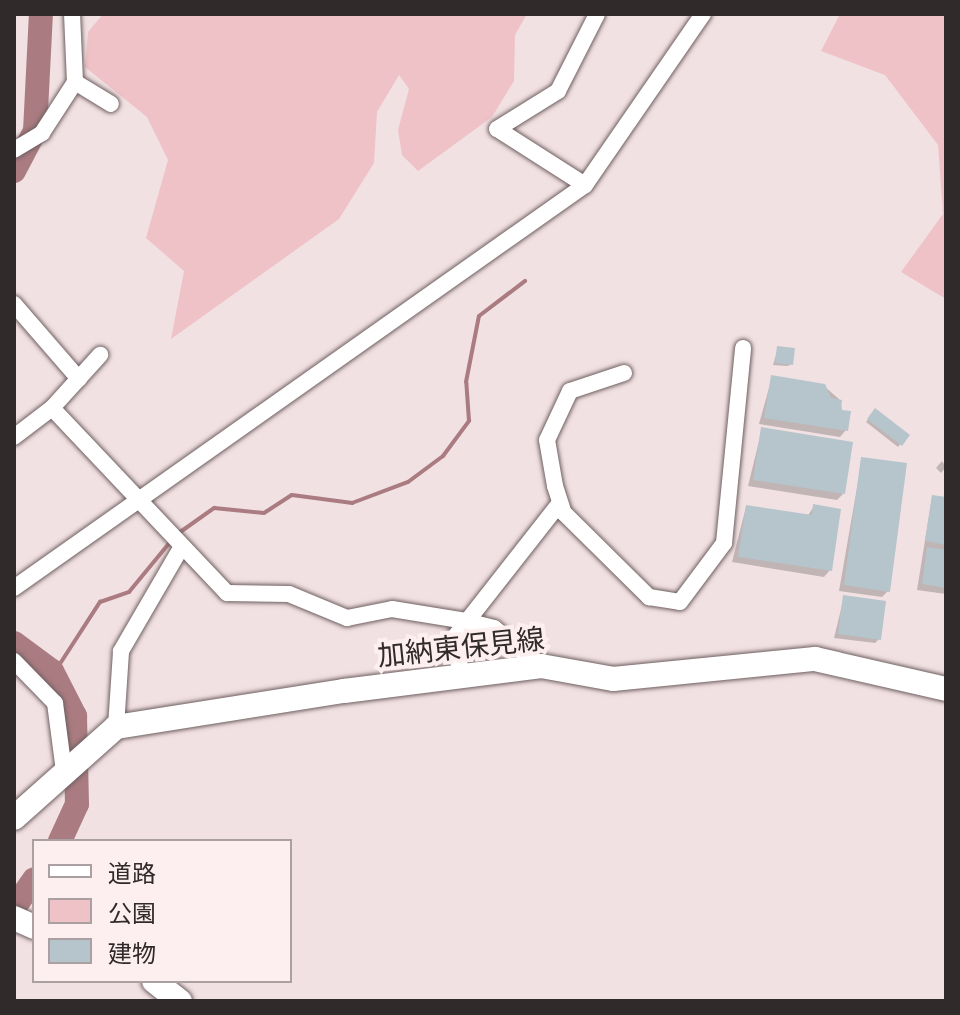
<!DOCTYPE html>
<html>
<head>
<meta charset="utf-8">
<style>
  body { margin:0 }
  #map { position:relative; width:960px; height:1015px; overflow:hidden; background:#f2e1e2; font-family:Karla,"Noto Sans JP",sans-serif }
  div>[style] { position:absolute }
  .green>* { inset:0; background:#efc2c7 }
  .shadow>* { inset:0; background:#0003 }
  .stream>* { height:4px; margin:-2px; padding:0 2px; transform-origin:2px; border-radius:2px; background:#aa7c81 }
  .river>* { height:24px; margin:-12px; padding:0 12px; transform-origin:12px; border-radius:12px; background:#aa7c81 }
  .building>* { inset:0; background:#b5c5cb }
  .roads { filter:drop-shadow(0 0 2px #6e5f61) drop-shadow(0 0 2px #6e5f61) }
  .street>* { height:16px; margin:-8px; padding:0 8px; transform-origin:8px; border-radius:8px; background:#fff }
  .secondary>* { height:24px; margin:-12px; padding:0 12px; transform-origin:12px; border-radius:12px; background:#fff }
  span { translate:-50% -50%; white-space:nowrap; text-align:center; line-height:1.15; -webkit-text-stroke:8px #fdeff0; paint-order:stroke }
  .street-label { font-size:28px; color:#312a2b }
  .frame { position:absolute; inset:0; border:16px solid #312a2b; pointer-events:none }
  .legend { position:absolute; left:32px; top:839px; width:260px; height:144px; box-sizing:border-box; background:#fdeff0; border:2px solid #aba0a1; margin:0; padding:10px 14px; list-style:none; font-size:24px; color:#312a2b }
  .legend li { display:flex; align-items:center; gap:16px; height:40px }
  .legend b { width:40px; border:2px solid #aba0a1 }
</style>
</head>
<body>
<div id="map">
  <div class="green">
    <i style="clip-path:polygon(103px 14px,527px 14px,515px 35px,514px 81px,492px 117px,418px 171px,402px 155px,398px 130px,409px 89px,399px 75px,377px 112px,374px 163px,339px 219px,171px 339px,184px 271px,146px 238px,168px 160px,147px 117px,85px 67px,88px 32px)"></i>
    <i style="clip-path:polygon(840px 14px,946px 14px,946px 299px,901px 272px,943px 214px,938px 145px,885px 75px,821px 51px)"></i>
  </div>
  <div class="shadow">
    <i style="clip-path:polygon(778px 348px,791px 364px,788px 366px,773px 365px)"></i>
    <i style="clip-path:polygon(772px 377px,824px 386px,840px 400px,846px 430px,840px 437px,759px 424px)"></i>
    <i style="clip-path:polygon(875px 411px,907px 435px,898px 447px,866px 422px)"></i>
    <i style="clip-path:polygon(762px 429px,843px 494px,837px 500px,748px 486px)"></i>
    <i style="clip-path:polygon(862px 459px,888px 591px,882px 597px,839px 591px)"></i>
    <i style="clip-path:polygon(942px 461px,946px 467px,941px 473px,936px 468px)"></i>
    <i style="clip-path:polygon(932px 497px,946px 499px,946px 594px,917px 590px)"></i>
    <i style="clip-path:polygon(814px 506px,830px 570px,824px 577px,732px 562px,746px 507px,807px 517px)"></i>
    <i style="clip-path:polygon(844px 597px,879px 639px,875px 643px,834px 638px)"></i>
  </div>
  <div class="stream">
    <i style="left:176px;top:535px;width:47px;rotate:-35.4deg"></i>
    <i style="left:214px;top:508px;width:50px;rotate:5.7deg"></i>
    <i style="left:264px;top:513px;width:33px;rotate:-33deg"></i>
    <i style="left:292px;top:495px;width:61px;rotate:7.6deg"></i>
    <i style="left:352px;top:503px;width:60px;rotate:-20.6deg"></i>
    <i style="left:408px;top:482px;width:44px;rotate:-36.6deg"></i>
    <i style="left:443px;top:456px;width:44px;rotate:-53.4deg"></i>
    <i style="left:469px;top:421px;width:39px;rotate:-94deg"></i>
    <i style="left:466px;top:382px;width:67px;rotate:-78.9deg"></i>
    <i style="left:479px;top:316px;width:58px;rotate:-37.3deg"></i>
    <i style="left:54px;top:673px;width:85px;rotate:-57.1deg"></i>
    <i style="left:100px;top:602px;width:31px;rotate:-19deg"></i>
    <i style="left:129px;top:592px;width:66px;rotate:-50.5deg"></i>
  </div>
  <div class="river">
    <i style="left:14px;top:171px;width:45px;rotate:-62.3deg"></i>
    <i style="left:35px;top:131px;width:117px;rotate:-87.1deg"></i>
    <i style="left:14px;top:643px;width:47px;rotate:36.4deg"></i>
    <i style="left:52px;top:671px;width:51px;rotate:62.9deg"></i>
    <i style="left:75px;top:716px;width:88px;rotate:88.7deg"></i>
    <i style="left:77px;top:804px;width:41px;rotate:114.7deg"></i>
    <i style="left:14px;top:908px;width:35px;rotate:-55deg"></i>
  </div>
  <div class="building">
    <i style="clip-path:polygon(777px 346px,795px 348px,793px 365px,775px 363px)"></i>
    <i style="clip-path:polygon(771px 375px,825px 384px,831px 398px,842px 400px,841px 410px,851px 411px,848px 431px,764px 418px)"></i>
    <i style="clip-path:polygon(875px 408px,910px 435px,902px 446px,867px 419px)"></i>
    <i style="clip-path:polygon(761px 427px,853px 442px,845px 494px,753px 480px)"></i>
    <i style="clip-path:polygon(861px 457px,907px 463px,890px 592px,844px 585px)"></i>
    <i style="clip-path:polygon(932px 495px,946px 497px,946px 545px,925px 541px)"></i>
    <i style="clip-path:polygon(813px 504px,841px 509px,832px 571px,738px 557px,746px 505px,812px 515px)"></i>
    <i style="clip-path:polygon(927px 547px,946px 550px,946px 588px,922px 584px)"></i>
    <i style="clip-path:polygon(843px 595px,886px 601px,881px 640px,838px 634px)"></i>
  </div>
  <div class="roads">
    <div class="street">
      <i style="left:75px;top:82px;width:42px;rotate:31.4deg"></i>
      <i style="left:14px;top:150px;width:33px;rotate:-31deg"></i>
      <i style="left:42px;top:133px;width:61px;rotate:-57.1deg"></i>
      <i style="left:75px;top:82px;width:68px;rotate:-92.5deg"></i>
      <i style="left:585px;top:185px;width:104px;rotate:-147.5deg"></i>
      <i style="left:497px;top:129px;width:72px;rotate:-31.9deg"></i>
      <i style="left:558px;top:91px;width:86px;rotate:-63.1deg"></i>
      <i style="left:14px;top:304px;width:99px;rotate:49.1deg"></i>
      <i style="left:624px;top:373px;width:57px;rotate:161.6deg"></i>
      <i style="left:570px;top:391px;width:54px;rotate:115.1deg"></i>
      <i style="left:547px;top:440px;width:47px;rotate:80.1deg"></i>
      <i style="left:555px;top:486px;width:28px;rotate:72deg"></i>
      <i style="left:564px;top:513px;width:120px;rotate:44.7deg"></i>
      <i style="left:649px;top:597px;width:31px;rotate:9deg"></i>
      <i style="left:680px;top:602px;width:74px;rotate:-53.3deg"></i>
      <i style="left:724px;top:543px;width:196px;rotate:-84.4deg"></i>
      <i style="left:52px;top:408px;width:255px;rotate:46.6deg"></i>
      <i style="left:227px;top:593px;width:62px;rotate:0.9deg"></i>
      <i style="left:289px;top:594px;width:63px;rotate:22.5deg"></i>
      <i style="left:347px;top:618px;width:46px;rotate:-11.3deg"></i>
      <i style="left:392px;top:609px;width:75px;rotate:9.2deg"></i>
      <i style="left:466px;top:621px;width:29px;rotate:14deg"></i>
      <i style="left:494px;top:628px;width:60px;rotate:39deg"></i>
      <i style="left:14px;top:437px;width:48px;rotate:-37.3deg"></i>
      <i style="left:52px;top:408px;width:72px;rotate:-47.8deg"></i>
      <i style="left:14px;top:588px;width:699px;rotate:-35.21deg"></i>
      <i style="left:585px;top:185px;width:208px;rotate:-55.4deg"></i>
      <i style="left:14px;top:661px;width:59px;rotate:45.7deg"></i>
      <i style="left:55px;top:703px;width:69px;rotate:82.5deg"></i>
      <i style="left:464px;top:675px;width:35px;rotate:-114deg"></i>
      <i style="left:450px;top:643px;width:177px;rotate:-51.9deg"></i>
      <i style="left:116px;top:727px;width:76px;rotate:-86.2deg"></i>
      <i style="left:121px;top:651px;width:121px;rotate:-59.8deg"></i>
    </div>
    <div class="secondary">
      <i style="left:14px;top:818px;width:137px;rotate:-41.7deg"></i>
      <i style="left:116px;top:727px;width:231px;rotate:-9deg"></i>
      <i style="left:344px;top:691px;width:199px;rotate:-7.2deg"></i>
      <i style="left:541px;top:666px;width:73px;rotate:10.2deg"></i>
      <i style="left:613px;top:679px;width:203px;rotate:-5.7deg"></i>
      <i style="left:815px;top:659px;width:134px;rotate:12.9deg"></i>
      <i style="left:14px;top:918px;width:22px;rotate:24deg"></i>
      <i style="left:154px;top:981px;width:33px;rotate:38deg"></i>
    </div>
  </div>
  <div class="street-label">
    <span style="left:461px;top:648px;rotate:-6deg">加納東保見線</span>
  </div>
  <div class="frame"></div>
  <ul class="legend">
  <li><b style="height:10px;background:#fff"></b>道路</li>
  <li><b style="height:22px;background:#efc2c7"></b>公園</li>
  <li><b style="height:22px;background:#b5c5cb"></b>建物</li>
  </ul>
</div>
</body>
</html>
